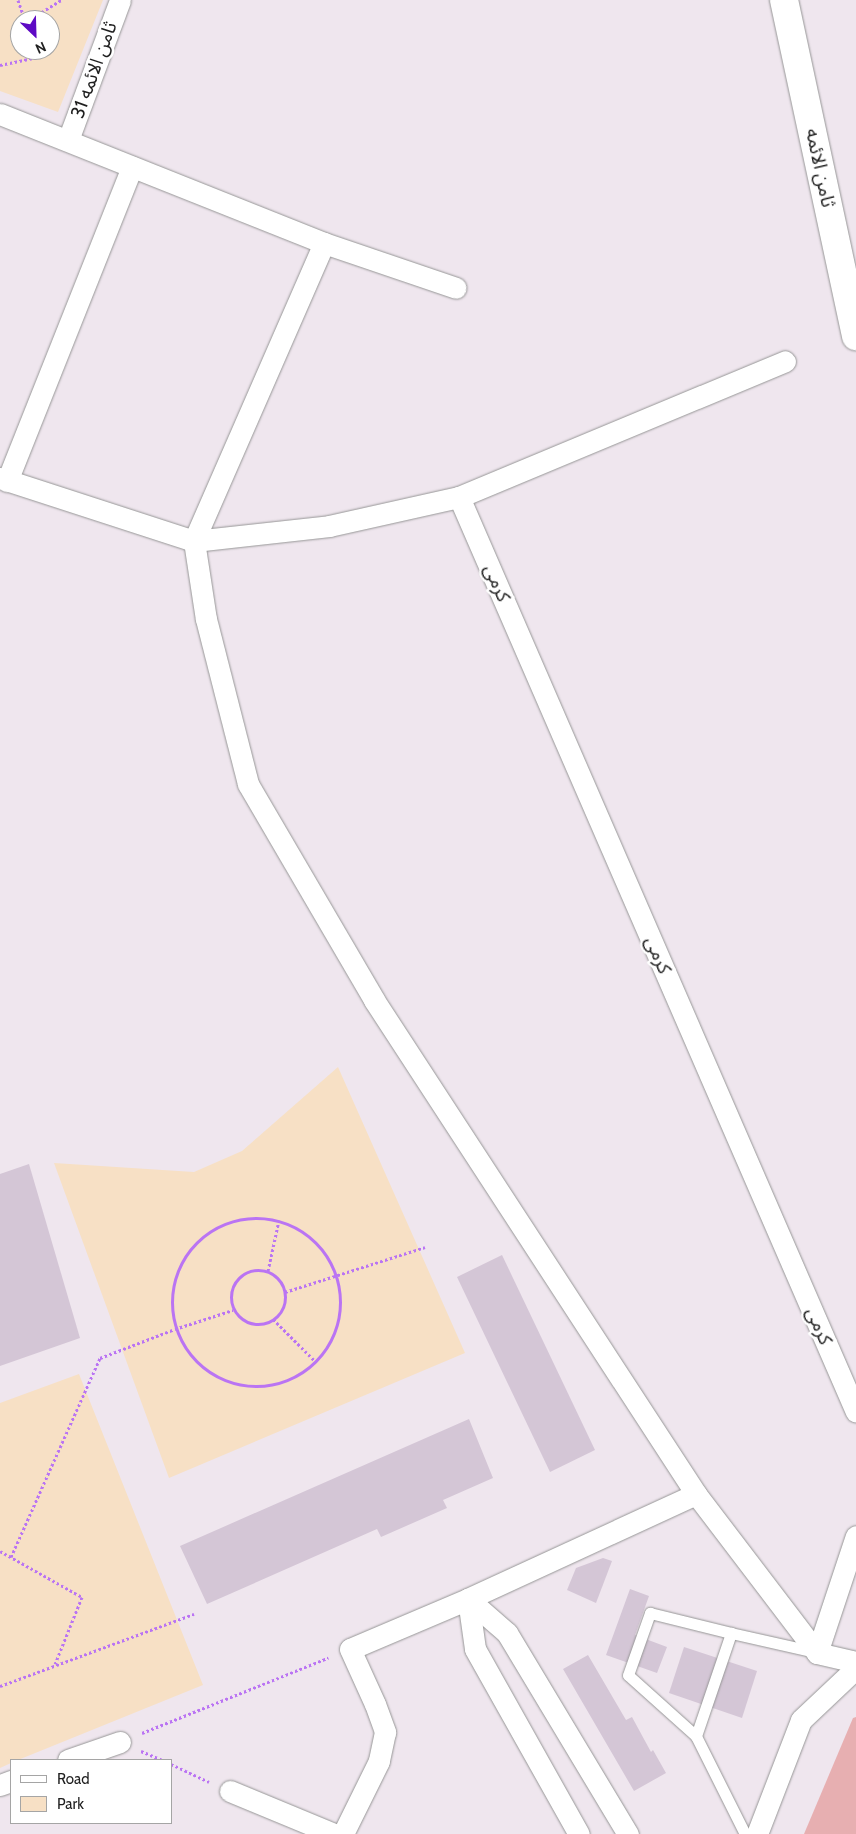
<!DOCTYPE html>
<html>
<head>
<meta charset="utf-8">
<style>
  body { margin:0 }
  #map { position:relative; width:856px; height:1834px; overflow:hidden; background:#efe6ee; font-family:Cabin,"Noto Sans Arabic",sans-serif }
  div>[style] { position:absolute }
  .grass>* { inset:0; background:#e7afb1 }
  .park>* { inset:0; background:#f7e0c5 }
  .building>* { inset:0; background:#d4c6d6 }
  .path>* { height:3px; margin-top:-1.5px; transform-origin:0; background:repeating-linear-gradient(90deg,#ba74f3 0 2.5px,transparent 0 5px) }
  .path>.ring { margin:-1.5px; padding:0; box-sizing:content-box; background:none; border:3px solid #ba74f3; border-radius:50% }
  .roads { filter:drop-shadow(0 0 1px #969696) drop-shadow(0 0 1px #969696) }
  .service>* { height:11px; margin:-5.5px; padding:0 5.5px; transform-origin:5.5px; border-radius:5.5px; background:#fff }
  .minor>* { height:21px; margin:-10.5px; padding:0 10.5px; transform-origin:10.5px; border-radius:10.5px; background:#fff }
  .tertiary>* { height:28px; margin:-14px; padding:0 14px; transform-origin:14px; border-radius:14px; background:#fff }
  span { translate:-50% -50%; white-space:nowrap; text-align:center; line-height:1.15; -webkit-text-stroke:5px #fff; paint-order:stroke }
  .street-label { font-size:19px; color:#1f1f1f }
  .legend { position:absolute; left:10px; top:1759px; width:162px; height:65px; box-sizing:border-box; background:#fff; border:1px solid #a5a5a5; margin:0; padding:6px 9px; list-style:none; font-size:15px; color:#1f1f1f }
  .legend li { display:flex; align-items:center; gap:10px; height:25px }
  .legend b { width:25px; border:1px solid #a5a5a5 }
  .north { position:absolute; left:10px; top:10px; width:50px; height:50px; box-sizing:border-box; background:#fff; border:1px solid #a5a5a5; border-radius:50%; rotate:156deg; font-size:14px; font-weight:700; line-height:20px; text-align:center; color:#1f1f1f }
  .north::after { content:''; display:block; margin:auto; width:18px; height:22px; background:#5e0ac4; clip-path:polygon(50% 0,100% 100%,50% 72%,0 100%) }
</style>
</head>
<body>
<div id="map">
  <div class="grass">
    <i style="clip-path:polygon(856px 1717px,856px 1834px,804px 1834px,853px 1718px)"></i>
  </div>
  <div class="park">
    <i style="clip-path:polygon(evenodd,0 0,103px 0,58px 112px,0 91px,0 0,20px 20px,50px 20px,50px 50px,20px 50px,20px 20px)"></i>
    <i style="clip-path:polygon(338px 1067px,465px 1353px,169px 1478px,54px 1163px,194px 1172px,242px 1151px)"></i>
    <i style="clip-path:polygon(79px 1374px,203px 1685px,18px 1760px,11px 1760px,11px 1763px,0 1768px,0 1403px)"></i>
  </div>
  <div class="building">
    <i style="clip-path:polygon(29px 1164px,80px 1338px,0 1366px,0 1174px)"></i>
    <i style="clip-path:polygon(502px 1255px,595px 1450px,550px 1472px,457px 1277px)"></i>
    <i style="clip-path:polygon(469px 1419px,493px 1478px,443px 1500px,447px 1508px,381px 1537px,377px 1529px,207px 1604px,180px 1546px)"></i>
    <i style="clip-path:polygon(603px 1558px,612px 1561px,596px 1603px,567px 1590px,576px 1568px)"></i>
    <i style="clip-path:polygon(630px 1589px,649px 1596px,635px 1635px,667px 1647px,657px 1673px,606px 1655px)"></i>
    <i style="clip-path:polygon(684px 1647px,757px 1671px,742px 1718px,669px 1693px)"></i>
    <i style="clip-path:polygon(588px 1655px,626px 1720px,632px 1717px,651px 1752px,653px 1750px,666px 1773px,634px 1791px,563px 1669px)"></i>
  </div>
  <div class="path">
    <i style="left:18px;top:0;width:21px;rotate:71deg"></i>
    <i style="left:29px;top:20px;width:38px;rotate:-32deg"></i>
    <i style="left:0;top:65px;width:40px;rotate:-12deg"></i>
    <i style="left:39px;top:57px;width:7px;rotate:-106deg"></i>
    <i class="ring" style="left:172px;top:1218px;width:165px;height:165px"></i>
    <i class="ring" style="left:231px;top:1270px;width:51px;height:51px"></i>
    <i style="left:268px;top:1271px;width:52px;rotate:-77.8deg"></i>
    <i style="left:285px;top:1292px;width:147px;rotate:-17.8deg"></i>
    <i style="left:273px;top:1319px;width:61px;rotate:45deg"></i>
    <i style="left:0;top:1551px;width:94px;rotate:29.3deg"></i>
    <i style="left:82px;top:1597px;width:72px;rotate:111.9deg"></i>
    <i style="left:11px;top:1557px;width:218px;rotate:-65.9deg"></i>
    <i style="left:100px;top:1358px;width:80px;rotate:-21.1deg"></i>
    <i style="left:175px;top:1329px;width:61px;rotate:-18.1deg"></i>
    <i style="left:0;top:1686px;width:207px;rotate:-20.4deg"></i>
    <i style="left:142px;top:1733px;width:201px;rotate:-22deg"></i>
    <i style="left:141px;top:1751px;width:23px;rotate:23deg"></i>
    <i style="left:171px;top:1764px;width:42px;rotate:25.3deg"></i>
  </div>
  <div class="roads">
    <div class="service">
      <i style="left:696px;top:1736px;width:91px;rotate:-138.1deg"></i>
      <i style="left:628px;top:1675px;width:66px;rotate:-70.5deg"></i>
      <i style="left:650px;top:1613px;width:83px;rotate:13.9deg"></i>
      <i style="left:745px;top:1834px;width:110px;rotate:-116.6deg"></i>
      <i style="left:696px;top:1736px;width:109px;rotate:-71.2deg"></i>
      <i style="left:731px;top:1633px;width:86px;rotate:12.7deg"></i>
    </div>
    <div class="minor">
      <i style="left:0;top:114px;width:349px;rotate:21.7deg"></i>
      <i style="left:324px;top:243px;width:139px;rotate:18.8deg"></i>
      <i style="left:68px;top:140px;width:149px;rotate:-69.6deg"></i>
      <i style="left:324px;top:243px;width:325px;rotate:113.6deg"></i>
      <i style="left:194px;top:541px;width:79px;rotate:81.3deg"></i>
      <i style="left:206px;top:619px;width:170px;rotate:75.7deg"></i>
      <i style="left:248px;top:784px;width:250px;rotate:59.7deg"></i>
      <i style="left:374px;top:1000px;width:590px;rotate:56.9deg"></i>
      <i style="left:696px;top:1494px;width:251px;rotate:155.3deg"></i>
      <i style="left:468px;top:1599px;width:128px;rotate:157deg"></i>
      <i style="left:350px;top:1649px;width:60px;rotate:65.6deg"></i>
      <i style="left:375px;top:1704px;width:30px;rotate:70deg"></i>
      <i style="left:385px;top:1732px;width:30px;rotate:102deg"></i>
      <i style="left:379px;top:1761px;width:81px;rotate:116.3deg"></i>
      <i style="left:0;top:478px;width:204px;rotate:18deg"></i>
      <i style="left:194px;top:541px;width:136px;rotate:-6.3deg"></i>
      <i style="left:329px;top:526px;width:133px;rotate:-12.6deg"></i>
      <i style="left:459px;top:497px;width:353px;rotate:-22.6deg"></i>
      <i style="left:7px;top:481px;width:338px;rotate:-68.3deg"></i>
      <i style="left:459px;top:497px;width:997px;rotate:66.54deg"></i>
      <i style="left:696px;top:1494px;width:200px;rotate:52.7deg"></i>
      <i style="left:817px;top:1653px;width:40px;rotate:13deg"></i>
      <i style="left:468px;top:1599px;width:52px;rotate:41.1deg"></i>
      <i style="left:507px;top:1633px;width:235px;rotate:59deg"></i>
      <i style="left:468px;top:1599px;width:50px;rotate:82deg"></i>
      <i style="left:475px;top:1649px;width:212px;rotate:60.7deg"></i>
      <i style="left:817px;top:1653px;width:123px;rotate:-71.6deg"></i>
      <i style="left:68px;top:1760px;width:55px;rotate:-19.1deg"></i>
      <i style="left:0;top:1785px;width:12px;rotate:-20deg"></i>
      <i style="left:230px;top:1791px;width:113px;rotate:22.5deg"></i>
      <i style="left:757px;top:1834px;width:122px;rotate:-68.9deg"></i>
      <i style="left:801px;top:1720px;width:76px;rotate:-43.4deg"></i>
    </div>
    <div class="tertiary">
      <i style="left:784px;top:0;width:344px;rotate:77.9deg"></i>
    </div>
  </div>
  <div class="street-label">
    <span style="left:94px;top:70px;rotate:-70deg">ثامن الائمه 31</span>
    <span style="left:820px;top:168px;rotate:78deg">ثامن الائمه</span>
    <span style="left:497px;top:583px;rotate:67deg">کرمی</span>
    <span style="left:658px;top:955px;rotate:67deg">کرمی</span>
    <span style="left:819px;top:1326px;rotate:67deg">کرمی</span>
  </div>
  <ul class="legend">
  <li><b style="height:6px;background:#fff"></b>Road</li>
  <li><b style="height:14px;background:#f7e0c5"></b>Park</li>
  </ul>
  <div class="north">N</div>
</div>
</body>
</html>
